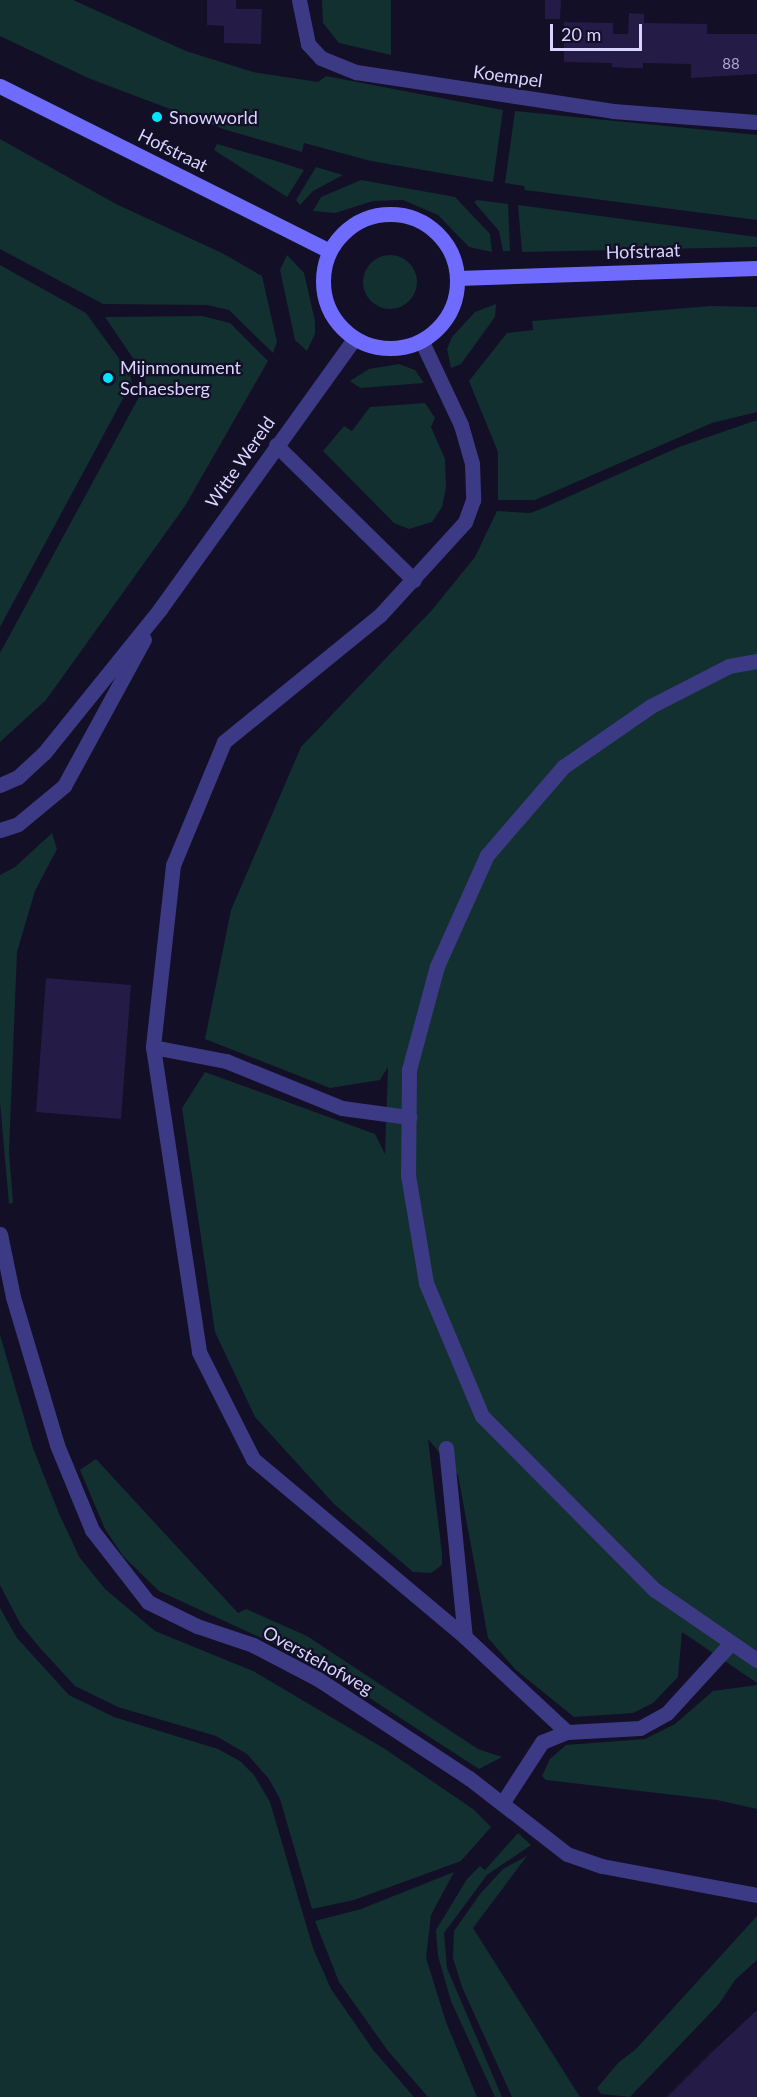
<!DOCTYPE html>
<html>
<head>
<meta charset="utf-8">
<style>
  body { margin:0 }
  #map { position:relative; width:757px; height:2097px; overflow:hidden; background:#130f26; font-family:Lato,sans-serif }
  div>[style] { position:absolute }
  .green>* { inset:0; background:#12302f }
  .round { border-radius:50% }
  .building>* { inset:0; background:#241b47 }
  .service>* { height:15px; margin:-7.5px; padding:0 7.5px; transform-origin:7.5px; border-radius:7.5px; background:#3d3a85 }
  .minor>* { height:15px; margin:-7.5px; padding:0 7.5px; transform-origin:7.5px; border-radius:7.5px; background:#3d3a85 }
  .secondary>* { height:15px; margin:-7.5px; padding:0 7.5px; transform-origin:7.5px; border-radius:7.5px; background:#6f6bff }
  .secondary>.ring { margin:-7.5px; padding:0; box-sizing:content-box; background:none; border:15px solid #6f6bff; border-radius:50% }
  .dots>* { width:16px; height:16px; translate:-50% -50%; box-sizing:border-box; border:3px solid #130f26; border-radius:50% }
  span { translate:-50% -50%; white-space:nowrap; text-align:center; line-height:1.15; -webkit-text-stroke:4.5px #130f26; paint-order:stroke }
  .number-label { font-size:15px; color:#aca6d1 }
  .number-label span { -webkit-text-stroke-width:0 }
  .street-label { font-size:18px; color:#d9d4ff }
  .poi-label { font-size:18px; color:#d9d4ff }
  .left { translate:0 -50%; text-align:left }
  .scale { position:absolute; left:550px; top:24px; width:92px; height:27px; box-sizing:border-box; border:3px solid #d9d4ff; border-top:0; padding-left:8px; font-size:18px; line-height:21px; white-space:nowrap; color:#d9d4ff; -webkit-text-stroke:4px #130f26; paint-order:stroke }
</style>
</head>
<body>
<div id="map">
  <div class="green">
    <i style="clip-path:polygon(0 0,73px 0,186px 51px,253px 72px,318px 82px,326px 76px,503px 110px,493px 182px,371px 161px,304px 143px,302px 152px,223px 129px,88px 78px,0 36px)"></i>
    <i style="clip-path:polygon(322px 0,391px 0,391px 55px,339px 43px,323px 23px)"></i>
    <i style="clip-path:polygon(515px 111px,757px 135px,757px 220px,525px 190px,524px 186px,505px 183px)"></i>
    <i style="clip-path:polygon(0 139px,116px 204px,222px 253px,262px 276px,277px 342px,273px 353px,229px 310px,207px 305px,103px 304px,0 249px)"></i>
    <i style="clip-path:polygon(217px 144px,273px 160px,304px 170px,287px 197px,214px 150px)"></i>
    <i style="clip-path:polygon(316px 167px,343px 175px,313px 191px,300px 205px,296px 200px)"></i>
    <i style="clip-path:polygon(361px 180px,455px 197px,490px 234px,492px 252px,469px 247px,438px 215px,403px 200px,373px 201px,335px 213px,313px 211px,321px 197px)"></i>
    <i style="clip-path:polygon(477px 200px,508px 204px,510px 251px,503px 251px,499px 231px,474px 202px)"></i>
    <i style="clip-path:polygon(518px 205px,757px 237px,757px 247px,522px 252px)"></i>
    <i class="round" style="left:363px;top:255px;width:54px;height:54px"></i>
    <i style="clip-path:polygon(287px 255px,304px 273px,315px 321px,315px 334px,307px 351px,295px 340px,280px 270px)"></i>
    <i style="clip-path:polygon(0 265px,86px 313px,129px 372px,132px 382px,0 627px)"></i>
    <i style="clip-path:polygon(496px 304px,495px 317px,461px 364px,451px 368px,447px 349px,452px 337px,475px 312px)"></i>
    <i style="clip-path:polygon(711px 306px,757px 307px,757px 412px,712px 423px,535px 500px,498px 500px,498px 452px,469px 381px,507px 333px,533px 330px,532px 321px)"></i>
    <i style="clip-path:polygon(202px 316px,230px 323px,268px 361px,185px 506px,46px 700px,0 742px,0 653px,146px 384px,145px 376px,105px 317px)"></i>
    <i style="clip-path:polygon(399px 364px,415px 370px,424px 383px,360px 388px,350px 381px,369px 369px)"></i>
    <i style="clip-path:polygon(425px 403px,435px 418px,431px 427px,445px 459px,446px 488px,442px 507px,432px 522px,409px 529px,394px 523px,323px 451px,344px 426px,352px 431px,370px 407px)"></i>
    <i style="clip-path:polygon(757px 420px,757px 1683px,682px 1632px,678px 1677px,653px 1703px,633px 1713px,574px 1717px,516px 1670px,488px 1638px,458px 1475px,428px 1439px,442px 1553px,442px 1565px,431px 1573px,413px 1572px,334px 1504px,255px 1417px,215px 1332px,182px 1108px,205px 1072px,375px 1134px,385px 1154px,388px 1067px,380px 1080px,330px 1088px,205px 1039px,231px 910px,301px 747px,432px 610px,475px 557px,497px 511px,530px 513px,541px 509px,679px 447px)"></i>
    <i style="clip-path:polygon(52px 833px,57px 849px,35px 891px,17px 952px,9px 1152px,13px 1203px,9px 1204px,0 1102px,0 875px,15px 867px)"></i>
    <i style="clip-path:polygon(0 1335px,33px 1448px,60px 1516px,80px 1558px,105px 1589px,155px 1631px,253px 1671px,385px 1749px,473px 1809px,491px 1827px,461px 1861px,354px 1900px,312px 1909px,280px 1799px,269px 1779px,247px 1754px,216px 1736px,118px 1707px,75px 1686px,40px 1648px,21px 1625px,0 1585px)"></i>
    <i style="clip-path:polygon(96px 1459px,238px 1613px,246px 1609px,307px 1636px,478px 1749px,502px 1757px,479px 1769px,314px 1662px,159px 1591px,123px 1556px,105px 1529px,80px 1470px)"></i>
    <i style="clip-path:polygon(0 1608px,17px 1638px,69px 1695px,114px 1717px,218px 1749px,240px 1761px,254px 1775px,270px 1802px,313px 1948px,331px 1989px,374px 2051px,414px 2097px,0 2097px)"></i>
    <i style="clip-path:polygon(757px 1685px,757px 1809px,717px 1800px,546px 1780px,542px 1776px,550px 1759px,566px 1745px,645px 1739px,675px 1724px,713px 1691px)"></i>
    <i style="clip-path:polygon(518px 1833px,531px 1845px,487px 1875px,444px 1933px,447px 1968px,502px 2097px,495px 2097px,451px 2001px,438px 1956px,436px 1930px,467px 1879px,480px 1866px,485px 1870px)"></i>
    <i style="clip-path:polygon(527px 1856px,473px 1928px,580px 2097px,512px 2097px,462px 1987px,453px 1958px,454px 1931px,480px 1894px,503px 1869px)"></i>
    <i style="clip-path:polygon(454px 1872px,431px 1915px,426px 1958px,446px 2022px,477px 2097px,428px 2097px,388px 2051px,339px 1982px,315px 1921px,361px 1909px)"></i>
    <i style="clip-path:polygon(757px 1916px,757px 1960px,735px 1980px,719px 2004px,630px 2097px,601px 2094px,597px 2088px,618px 2063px,636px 2049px)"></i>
  </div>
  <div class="building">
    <i style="clip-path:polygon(207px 0,236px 0,236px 9px,262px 9px,261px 44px,224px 43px,224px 26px,207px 25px)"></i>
    <i style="clip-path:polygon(545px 0,561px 0,560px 19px,545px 19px)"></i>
    <i style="clip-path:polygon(629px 13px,644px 14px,644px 23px,707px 24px,707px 34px,757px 34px,757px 74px,691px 78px,691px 64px,643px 63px,643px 68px,627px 68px,612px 67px,612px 63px,564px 62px,564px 22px,613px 23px,613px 34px,628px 34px)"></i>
    <i style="clip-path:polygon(46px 978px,131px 985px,121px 1119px,36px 1112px)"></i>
    <i style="clip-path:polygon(757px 2010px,757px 2097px,667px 2097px,712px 2052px)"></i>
  </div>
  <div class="service">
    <i style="left:422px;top:342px;width:92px;rotate:64.8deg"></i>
    <i style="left:461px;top:425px;width:40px;rotate:74deg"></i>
    <i style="left:472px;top:463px;width:37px;rotate:88deg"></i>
    <i style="left:473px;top:500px;width:23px;rotate:110deg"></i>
    <i style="left:465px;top:522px;width:126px;rotate:132.4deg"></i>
    <i style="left:380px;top:615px;width:201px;rotate:140.9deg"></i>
    <i style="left:224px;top:742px;width:133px;rotate:112.5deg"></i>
    <i style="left:173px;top:865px;width:183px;rotate:96.3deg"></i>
    <i style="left:153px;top:1047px;width:308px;rotate:81.4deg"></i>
    <i style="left:199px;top:1352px;width:120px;rotate:63.2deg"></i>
    <i style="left:253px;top:1459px;width:277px;rotate:40deg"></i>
    <i style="left:465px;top:1637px;width:139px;rotate:43deg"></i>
    <i style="left:276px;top:445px;width:193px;rotate:44.4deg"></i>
    <i style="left:757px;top:661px;width:28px;rotate:170deg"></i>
    <i style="left:729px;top:666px;width:88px;rotate:152.9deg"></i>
    <i style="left:651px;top:706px;width:107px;rotate:145.3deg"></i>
    <i style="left:563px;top:767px;width:116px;rotate:130.8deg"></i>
    <i style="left:487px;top:855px;width:122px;rotate:114.2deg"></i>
    <i style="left:437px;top:966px;width:108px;rotate:105.1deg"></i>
    <i style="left:409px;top:1070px;width:105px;rotate:90.5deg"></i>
    <i style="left:408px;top:1175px;width:109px;rotate:80.5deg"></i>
    <i style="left:426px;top:1283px;width:144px;rotate:67.2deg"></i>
    <i style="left:482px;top:1416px;width:245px;rotate:45.2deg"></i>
    <i style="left:655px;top:1590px;width:124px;rotate:34.5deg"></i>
    <i style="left:153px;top:1047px;width:74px;rotate:10.9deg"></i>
    <i style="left:226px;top:1061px;width:125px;rotate:22.1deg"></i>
    <i style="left:342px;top:1108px;width:68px;rotate:7.7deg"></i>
    <i style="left:446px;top:1448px;width:190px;rotate:84.3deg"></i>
    <i style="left:503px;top:1802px;width:72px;rotate:-57deg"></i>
    <i style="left:542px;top:1742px;width:27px;rotate:-22deg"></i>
    <i style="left:567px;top:1732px;width:73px;rotate:-3.1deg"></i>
    <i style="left:640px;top:1728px;width:31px;rotate:-29deg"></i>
    <i style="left:667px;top:1713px;width:95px;rotate:-47.6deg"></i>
  </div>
  <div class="minor">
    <i style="left:299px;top:0;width:45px;rotate:78.4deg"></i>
    <i style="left:308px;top:44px;width:19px;rotate:47deg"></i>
    <i style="left:321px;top:58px;width:38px;rotate:22deg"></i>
    <i style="left:356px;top:72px;width:260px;rotate:8.6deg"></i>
    <i style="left:613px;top:111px;width:144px;rotate:4.4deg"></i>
    <i style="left:0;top:785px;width:20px;rotate:-24deg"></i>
    <i style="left:18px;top:777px;width:35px;rotate:-43deg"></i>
    <i style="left:44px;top:753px;width:185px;rotate:-51.1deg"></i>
    <i style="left:160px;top:609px;width:332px;rotate:-54.3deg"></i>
    <i style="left:0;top:830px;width:19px;rotate:-18deg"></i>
    <i style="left:18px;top:824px;width:60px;rotate:-39.6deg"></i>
    <i style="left:64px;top:786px;width:167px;rotate:-61.4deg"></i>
    <i style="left:0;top:1234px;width:64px;rotate:78.3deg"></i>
    <i style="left:13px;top:1297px;width:154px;rotate:73.4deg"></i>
    <i style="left:57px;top:1445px;width:92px;rotate:67.6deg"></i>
    <i style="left:92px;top:1530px;width:91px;rotate:52.1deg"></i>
    <i style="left:148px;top:1602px;width:55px;rotate:26.1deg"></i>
    <i style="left:197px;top:1626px;width:59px;rotate:18.7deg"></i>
    <i style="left:253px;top:1645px;width:73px;rotate:27.6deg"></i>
    <i style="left:318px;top:1679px;width:181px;rotate:33.3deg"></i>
    <i style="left:469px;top:1778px;width:124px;rotate:37.8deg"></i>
    <i style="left:567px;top:1854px;width:37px;rotate:19deg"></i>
    <i style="left:602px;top:1866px;width:158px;rotate:10.6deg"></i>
  </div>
  <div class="secondary">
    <i style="left:0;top:86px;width:368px;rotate:26.6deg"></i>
    <i class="ring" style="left:323px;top:214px;width:119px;height:119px"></i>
    <i style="left:458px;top:278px;width:299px;rotate:-1.9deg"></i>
  </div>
  <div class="dots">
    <i style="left:157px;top:117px;background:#00e5ff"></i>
    <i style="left:108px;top:378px;background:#00e5ff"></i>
  </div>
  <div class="number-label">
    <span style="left:731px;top:64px">88</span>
  </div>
  <div class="street-label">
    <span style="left:508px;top:76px;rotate:8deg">Koempel</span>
    <span style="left:173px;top:150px;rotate:26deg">Hofstraat</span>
    <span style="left:643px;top:251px;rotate:-2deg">Hofstraat</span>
    <span style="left:240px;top:462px;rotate:-55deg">Witte Wereld</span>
    <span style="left:318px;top:1660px;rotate:29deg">Overstehofweg</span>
  </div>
  <div class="poi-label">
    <span class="left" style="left:169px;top:117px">Snowworld</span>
    <span class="left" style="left:120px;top:378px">Mijnmonument<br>Schaesberg</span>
  </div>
  <div class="scale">20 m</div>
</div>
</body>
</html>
